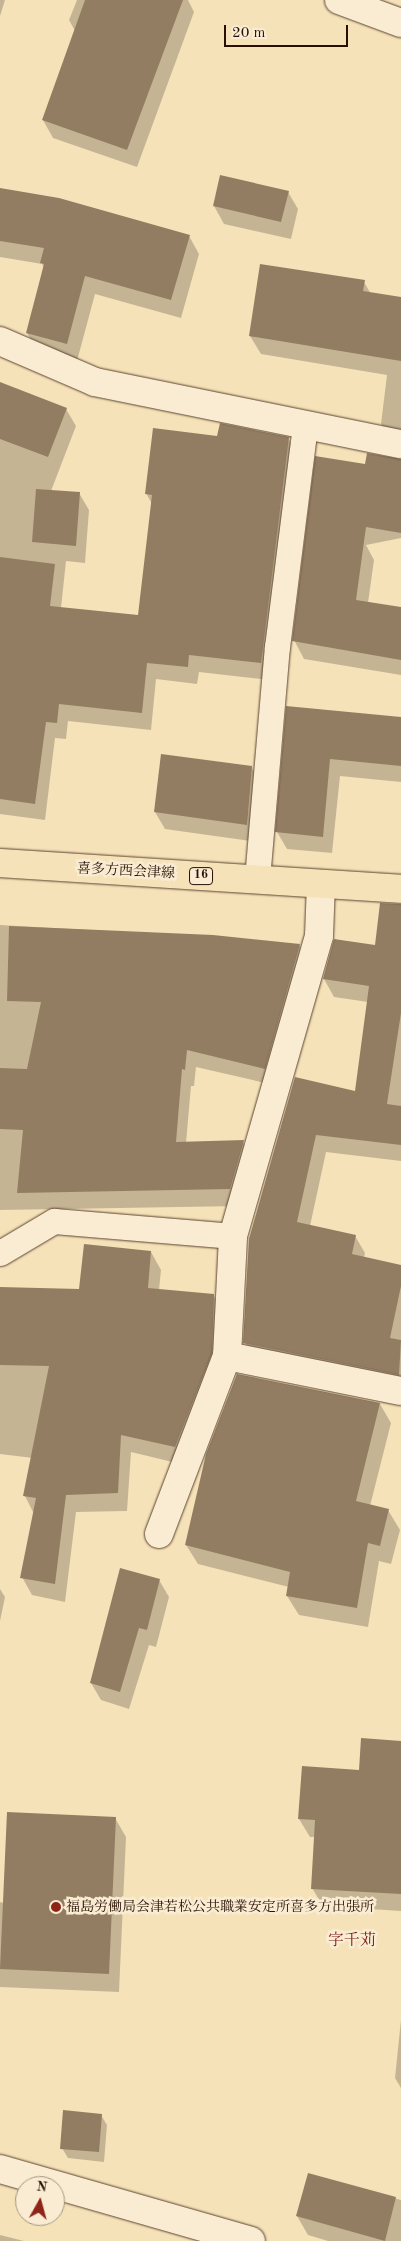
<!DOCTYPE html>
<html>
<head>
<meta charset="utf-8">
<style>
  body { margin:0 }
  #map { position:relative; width:401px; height:2241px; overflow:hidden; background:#f6e2b9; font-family:"Old Standard TT","Noto Serif JP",serif }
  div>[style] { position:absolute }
  .shadow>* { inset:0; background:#0003 }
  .building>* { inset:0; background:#937d62 }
  .roads { filter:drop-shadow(0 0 1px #5b4430) drop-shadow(0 0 1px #5b4430) }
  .service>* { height:25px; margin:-12.5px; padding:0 12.5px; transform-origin:12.5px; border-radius:12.5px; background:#f9ecd2 }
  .minor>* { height:28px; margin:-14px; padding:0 14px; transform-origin:14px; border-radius:14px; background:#f9ecd2 }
  .primary>* { height:28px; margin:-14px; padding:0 14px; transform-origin:14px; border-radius:14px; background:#f6e2b9 }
  .dots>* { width:14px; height:14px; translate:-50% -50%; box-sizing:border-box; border:2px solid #f9ecd2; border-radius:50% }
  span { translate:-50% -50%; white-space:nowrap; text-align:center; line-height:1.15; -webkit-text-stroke:5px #f9ecd2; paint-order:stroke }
  .shield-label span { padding:1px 4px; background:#f9ecd2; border:1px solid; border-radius:4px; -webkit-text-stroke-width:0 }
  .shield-label { font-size:12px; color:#270f03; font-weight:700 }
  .street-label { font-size:14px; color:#270f03 }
  .poi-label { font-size:14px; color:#270f03 }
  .left { translate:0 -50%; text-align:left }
  .quarter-label { font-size:16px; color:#7a1f14 }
  .north { position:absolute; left:15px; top:2176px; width:50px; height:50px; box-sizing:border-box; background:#f9ecd2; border:1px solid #a5947f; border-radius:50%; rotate:7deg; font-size:14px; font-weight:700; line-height:20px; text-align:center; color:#270f03 }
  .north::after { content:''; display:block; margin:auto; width:18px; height:22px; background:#8f2418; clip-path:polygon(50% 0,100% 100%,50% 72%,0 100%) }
  .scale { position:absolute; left:224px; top:25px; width:124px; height:22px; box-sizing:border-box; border:2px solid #270f03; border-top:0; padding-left:6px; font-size:15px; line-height:18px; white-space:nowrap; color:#270f03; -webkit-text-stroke:4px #f9ecd2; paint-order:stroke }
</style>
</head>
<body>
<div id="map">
  <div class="shadow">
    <i style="clip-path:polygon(0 0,5px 0,0 16px)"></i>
    <i style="clip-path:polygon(77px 0,188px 0,194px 12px,137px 167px,53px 138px,43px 120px,75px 31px,69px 20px)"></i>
    <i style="clip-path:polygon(0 189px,189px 236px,199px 254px,181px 318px,95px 294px,77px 361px,38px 351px,27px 333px,44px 268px,42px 264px,0 257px)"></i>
    <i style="clip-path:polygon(288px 192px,298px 209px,291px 239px,224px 224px,214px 206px)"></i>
    <i style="clip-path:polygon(364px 282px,371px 294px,401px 298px,401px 444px,392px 442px,381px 424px,387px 375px,261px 354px,250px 336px)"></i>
    <i style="clip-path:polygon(0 384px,66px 409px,76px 426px,51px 491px,79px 493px,89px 510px,85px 563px,66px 561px,61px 608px,139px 616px,152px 504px,146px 493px,218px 437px,288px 438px,298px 455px,270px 680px,199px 672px,197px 684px,156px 679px,151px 730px,68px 721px,66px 739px,55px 738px,45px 820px,0 814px)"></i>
    <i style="clip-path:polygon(401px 459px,401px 538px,366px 545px,374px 560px,368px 603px,401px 609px,401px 675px,304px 659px,294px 640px,366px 465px)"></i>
    <i style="clip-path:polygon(287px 707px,401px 718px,401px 782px,340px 776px,332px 853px,287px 849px,277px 832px)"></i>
    <i style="clip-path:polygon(252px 768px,262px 785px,257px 842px,165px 829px,155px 812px)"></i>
    <i style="clip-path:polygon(0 925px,213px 937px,300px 946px,309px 963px,274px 1085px,196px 1067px,194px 1086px,191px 1086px,186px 1143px,243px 1142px,253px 1159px,240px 1206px,0 1210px)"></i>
    <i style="clip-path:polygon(401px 950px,401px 1161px,326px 1152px,310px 1226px,355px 1236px,365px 1253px,364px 1258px,401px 1266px,401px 1390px,255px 1361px,245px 1343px,296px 1078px,356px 1092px,368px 1002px,334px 997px,324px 979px)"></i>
    <i style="clip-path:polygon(151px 1252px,161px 1270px,159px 1290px,214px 1296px,224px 1313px,185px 1465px,131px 1452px,127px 1511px,76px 1512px,65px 1602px,32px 1595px,22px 1577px,34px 1514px,25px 1496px,33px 1458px,0 1454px,0 1288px,81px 1290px)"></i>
    <i style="clip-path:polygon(380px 1404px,391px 1423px,370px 1506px,388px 1510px,400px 1530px,391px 1564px,379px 1561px,368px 1627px,299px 1615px,287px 1596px,289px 1587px,198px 1564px,186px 1545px)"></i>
    <i style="clip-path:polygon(159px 1580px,169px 1597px,156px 1647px,149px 1645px,129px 1709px,101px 1700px,91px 1683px)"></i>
    <i style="clip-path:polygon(0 1589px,5px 1597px,0 1621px)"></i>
    <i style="clip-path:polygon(401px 1742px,401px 1911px,323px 1906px,312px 1888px,315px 1837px,310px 1837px,299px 1819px)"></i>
    <i style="clip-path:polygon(115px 1818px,126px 1837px,119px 1992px,0 1987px,0 1902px,4px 1903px)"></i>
    <i style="clip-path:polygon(401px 2020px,401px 2088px,395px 2078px)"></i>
    <i style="clip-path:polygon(101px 2115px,107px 2125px,104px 2162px,68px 2158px,62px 2148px)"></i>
    <i style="clip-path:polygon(309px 2175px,401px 2200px,401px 2241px,328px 2241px,308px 2235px,297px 2216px)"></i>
    <i style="clip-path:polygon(0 2235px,24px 2241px,0 2241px)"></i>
  </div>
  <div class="building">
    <i style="clip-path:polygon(85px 0,183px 0,127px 150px,42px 120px)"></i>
    <i style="clip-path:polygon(220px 175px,289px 191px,281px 222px,213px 206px)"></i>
    <i style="clip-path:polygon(0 188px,59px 198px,190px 235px,171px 300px,85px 276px,67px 344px,26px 333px,44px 264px,40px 263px,44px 248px,0 241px)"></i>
    <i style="clip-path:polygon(260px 264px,365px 280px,363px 291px,401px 297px,401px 361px,249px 336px)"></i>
    <i style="clip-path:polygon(0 382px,67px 408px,48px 457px,0 439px)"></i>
    <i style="clip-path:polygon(220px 423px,289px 437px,261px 663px,189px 655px,188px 667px,147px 663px,142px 713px,59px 704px,57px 723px,46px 722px,35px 804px,0 799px,0 557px,55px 564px,50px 606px,138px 615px,152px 495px,145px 494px,153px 428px,217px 436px)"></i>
    <i style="clip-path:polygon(367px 453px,401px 459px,401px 533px,366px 527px,356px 600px,401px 607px,401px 660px,292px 641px,315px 456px,365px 464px)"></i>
    <i style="clip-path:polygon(36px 489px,80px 492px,76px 546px,32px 542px)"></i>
    <i style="clip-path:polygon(286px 706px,401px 717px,401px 766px,330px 759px,323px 837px,275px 832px)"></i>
    <i style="clip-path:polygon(161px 754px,252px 766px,247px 825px,154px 812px)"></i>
    <i style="clip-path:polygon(380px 903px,401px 904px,401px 1013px,387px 1104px,401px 1106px,401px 1145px,316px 1135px,297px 1222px,356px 1235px,352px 1254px,401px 1265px,401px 1286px,390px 1338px,401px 1340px,399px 1375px,243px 1343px,249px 1239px,295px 1077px,355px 1091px,369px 986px,323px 979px,334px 939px,375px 945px)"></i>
    <i style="clip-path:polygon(9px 926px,213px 935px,300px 944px,265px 1069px,187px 1050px,185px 1070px,182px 1069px,176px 1142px,244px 1140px,230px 1189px,17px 1193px,23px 1130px,0 1129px,0 1068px,27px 1069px,41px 1002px,7px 1001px)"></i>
    <i style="clip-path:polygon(84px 1244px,151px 1251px,148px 1288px,214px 1294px,212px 1353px,175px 1447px,121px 1435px,118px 1493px,66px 1495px,55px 1584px,20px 1578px,36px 1498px,23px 1496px,49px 1366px,0 1365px,0 1287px,79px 1289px)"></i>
    <i style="clip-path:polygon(237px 1374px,380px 1403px,356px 1501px,389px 1509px,380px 1546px,368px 1543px,357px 1608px,286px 1596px,290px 1572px,185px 1545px,206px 1454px)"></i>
    <i style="clip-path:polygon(120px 1568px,160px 1579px,147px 1630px,139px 1628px,120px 1692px,90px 1683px)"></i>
    <i style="clip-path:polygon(361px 1738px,401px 1741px,401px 1894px,311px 1889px,315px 1820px,298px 1819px,302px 1766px,359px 1770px)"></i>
    <i style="clip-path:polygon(7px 1812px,116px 1817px,109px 1974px,0 1969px)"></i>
    <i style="clip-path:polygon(63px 2110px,102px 2114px,99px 2152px,60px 2149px)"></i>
    <i style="clip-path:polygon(308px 2173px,396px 2197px,385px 2241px,296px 2216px)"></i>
  </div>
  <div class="roads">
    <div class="service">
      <i style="left:257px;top:879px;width:233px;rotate:-85.1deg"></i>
      <i style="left:277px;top:647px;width:225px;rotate:-82.8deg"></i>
      <i style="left:0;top:1253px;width:63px;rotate:-30.7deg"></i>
      <i style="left:54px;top:1221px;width:180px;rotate:4.8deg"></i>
    </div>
    <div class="minor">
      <i style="left:339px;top:0;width:66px;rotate:20.4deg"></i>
      <i style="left:0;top:341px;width:103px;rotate:23.3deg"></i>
      <i style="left:95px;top:382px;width:312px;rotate:11.5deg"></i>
      <i style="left:227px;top:1356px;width:177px;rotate:11.4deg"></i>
      <i style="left:159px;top:1534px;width:191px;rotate:-69.1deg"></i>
      <i style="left:227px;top:1356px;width:120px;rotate:-87.1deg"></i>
      <i style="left:233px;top:1236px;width:312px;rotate:-74deg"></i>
      <i style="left:319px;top:936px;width:52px;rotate:-87.8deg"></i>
      <i style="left:0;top:2169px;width:261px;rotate:16deg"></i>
    </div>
    <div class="primary">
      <i style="left:0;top:863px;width:402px;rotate:3.7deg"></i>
    </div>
  </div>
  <div class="dots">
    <i style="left:56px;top:1907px;background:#8f2418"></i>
  </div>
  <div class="shield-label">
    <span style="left:201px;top:876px">16</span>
  </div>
  <div class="street-label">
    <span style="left:126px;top:871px;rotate:3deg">喜多方西会津線</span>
  </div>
  <div class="poi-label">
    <span class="left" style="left:66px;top:1907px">福島労働局会津若松公共職業安定所喜多方出張所</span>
  </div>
  <div class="quarter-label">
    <span style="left:352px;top:1941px">字千苅</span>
  </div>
  <div class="north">N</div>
  <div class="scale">20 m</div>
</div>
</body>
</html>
